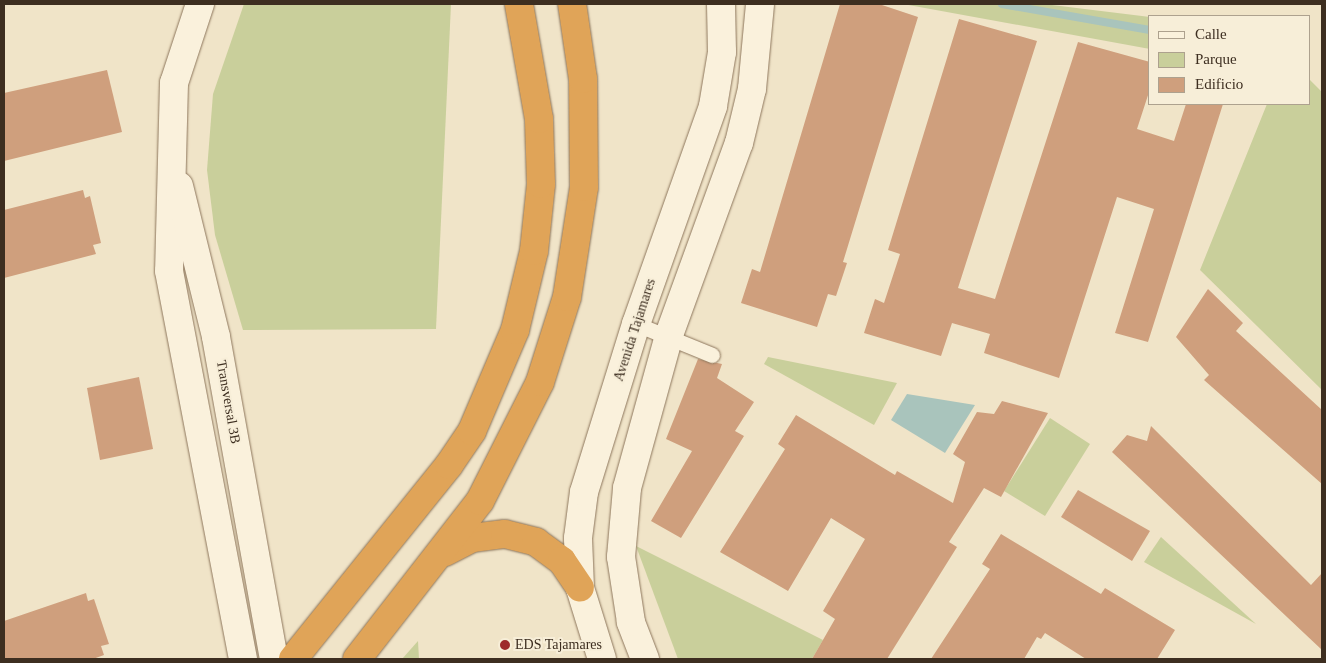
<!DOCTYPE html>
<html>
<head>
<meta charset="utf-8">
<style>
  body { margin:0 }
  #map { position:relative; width:1326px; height:663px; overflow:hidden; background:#f0e4c8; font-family:Georgia,serif }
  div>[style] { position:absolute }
  .green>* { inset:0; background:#c9cf9b }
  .water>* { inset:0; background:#a9c4bc }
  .stream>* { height:8px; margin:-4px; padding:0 4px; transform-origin:4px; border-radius:4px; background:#a9c4bc }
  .building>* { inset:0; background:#cf9f7d }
  .roads { filter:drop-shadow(0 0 1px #8d765c) drop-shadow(0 0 1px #8d765c) }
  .lane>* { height:15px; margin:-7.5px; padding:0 7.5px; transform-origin:7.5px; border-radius:7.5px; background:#faf1dc }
  .street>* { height:28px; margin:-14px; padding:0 14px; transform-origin:14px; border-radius:14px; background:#faf1dc }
  .secondary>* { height:28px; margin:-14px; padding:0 14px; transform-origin:14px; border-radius:14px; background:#faf1dc }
  .highway>* { height:28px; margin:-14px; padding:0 14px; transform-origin:14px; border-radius:14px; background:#e0a458 }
  .dots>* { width:14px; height:14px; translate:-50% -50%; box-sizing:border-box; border:2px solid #f7eed8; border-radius:50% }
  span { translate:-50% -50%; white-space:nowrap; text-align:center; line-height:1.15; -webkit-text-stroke:4px #f7eed8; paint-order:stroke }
  .street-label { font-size:14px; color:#3d2e20 }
  .poi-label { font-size:14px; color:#3d2e20 }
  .left { translate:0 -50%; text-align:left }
  .frame { position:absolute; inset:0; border:5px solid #3d2e20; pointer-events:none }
  .legend { position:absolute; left:1148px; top:15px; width:162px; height:90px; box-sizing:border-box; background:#f7eed8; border:1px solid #ada18e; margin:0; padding:6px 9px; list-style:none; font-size:15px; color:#3d2e20 }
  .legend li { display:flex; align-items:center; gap:10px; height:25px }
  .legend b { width:25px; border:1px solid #ada18e }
</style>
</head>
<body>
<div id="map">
  <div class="green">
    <i style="clip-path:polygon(244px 4px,451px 4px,436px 329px,243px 330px,215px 235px,207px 170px,213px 94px)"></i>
    <i style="clip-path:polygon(903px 4px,1044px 4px,1150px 17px,1150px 49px)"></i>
    <i style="clip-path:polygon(1310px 80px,1322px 92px,1322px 390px,1200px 270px,1267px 104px,1310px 104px)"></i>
    <i style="clip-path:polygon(768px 357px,897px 383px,874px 425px,764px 364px)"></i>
    <i style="clip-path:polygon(1050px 418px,1090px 444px,1045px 516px,1004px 491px)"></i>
    <i style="clip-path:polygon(1161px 537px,1256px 624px,1144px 562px)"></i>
    <i style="clip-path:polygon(636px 546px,823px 640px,812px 659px,678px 659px)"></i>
    <i style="clip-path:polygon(418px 641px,419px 659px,402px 659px)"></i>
  </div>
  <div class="water">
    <i style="clip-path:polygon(907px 394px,975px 405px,945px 453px,891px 420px)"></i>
  </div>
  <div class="stream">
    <i style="left:1002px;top:4px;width:150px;rotate:10deg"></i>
  </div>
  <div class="building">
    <i style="clip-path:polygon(840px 4px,879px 4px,918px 17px,843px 262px,847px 263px,836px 296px,828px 294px,817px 327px,741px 303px,752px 269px,760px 272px)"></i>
    <i style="clip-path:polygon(959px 19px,1037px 41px,958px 288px,995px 299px,1078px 42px,1150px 62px,1150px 89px,1137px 129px,1174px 141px,1186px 104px,1223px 104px,1148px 342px,1115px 333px,1154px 209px,1117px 197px,1059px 378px,984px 353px,990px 334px,952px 323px,941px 356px,864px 333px,875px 299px,884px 303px,900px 254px,888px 250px)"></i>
    <i style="clip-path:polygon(107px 70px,122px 132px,4px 161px,4px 93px)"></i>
    <i style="clip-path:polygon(83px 190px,85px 198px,90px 196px,101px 243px,93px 245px,96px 254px,4px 278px,4px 210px)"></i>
    <i style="clip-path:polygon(1208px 289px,1243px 323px,1236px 331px,1322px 410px,1322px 484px,1204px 380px,1209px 375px,1176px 337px)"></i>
    <i style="clip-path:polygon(698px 359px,722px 364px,717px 378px,754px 402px,735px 431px,744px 436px,681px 538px,651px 521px,692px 451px,666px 439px)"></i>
    <i style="clip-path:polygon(139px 377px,153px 449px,100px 460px,87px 388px)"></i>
    <i style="clip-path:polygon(1002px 401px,1048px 413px,1001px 497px,984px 488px,949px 542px,957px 547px,887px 659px,812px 659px,835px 619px,823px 611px,865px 539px,831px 518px,788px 591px,720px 552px,785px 449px,778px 444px,796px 415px,895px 475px,897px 471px,953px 503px,965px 462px,953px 454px,977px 412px,994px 414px)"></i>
    <i style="clip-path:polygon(1151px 426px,1311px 585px,1322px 573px,1322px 650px,1112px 452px,1127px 435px,1147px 441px)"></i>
    <i style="clip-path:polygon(1078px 490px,1150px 531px,1132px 561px,1061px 517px)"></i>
    <i style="clip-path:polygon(1001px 534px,1101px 594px,1105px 588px,1175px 630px,1157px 659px,1086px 659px,1045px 633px,1041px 639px,1037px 637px,1024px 659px,931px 659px,990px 569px,982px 564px)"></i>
    <i style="clip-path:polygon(86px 593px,88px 601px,94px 599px,109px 644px,101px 646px,104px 655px,93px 659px,4px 659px,4px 621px)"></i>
  </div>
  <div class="roads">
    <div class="lane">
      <i style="left:636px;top:324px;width:82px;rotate:22.2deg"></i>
    </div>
    <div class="street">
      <i style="left:200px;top:4px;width:83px;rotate:108.2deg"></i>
      <i style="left:174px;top:83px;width:188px;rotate:91.5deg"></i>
      <i style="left:169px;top:271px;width:395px;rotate:79.2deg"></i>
      <i style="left:179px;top:186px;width:155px;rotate:76.2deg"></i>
      <i style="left:216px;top:337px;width:327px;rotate:79.8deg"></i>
    </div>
    <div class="secondary">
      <i style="left:602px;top:659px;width:74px;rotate:-107.2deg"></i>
      <i style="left:580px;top:588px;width:50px;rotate:-92.3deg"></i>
      <i style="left:578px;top:538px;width:46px;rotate:-82.6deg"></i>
      <i style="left:584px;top:492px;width:176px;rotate:-72.8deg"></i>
      <i style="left:636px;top:324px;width:231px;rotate:-70.5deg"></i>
      <i style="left:713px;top:106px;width:55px;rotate:-80.5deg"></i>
      <i style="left:722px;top:52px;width:48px;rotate:-91.2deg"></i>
      <i style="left:645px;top:659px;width:40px;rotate:-111deg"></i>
      <i style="left:631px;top:622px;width:66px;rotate:-98.7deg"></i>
      <i style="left:621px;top:557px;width:69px;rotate:-85deg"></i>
      <i style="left:627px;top:488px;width:159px;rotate:-74.6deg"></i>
      <i style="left:669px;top:335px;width:204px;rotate:-70deg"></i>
      <i style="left:739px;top:143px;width:56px;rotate:-76.5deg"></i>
      <i style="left:752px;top:89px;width:85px;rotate:-84.6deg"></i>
    </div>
    <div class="highway">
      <i style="left:445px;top:552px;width:30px;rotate:-27deg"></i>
      <i style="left:472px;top:538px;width:33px;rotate:-7deg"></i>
      <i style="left:505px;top:534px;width:32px;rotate:14deg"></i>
      <i style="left:536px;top:542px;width:32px;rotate:36deg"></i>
      <i style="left:562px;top:561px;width:32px;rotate:56deg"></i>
      <i style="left:293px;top:659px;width:249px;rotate:-51.2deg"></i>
      <i style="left:449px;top:465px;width:41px;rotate:-55.9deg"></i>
      <i style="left:472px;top:431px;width:110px;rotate:-66.9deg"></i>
      <i style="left:515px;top:330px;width:81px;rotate:-76.5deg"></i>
      <i style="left:534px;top:251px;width:67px;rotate:-84deg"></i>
      <i style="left:541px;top:184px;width:65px;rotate:-91.8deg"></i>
      <i style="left:539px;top:119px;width:117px;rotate:-99.9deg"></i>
      <i style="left:357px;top:659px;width:200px;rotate:-52.1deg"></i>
      <i style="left:480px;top:501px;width:133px;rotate:-63.2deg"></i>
      <i style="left:540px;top:382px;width:89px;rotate:-72.4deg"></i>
      <i style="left:567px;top:297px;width:111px;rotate:-81.2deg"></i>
      <i style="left:584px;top:187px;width:108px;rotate:-90.5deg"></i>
      <i style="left:583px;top:79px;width:76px;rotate:-98.3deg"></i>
    </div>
  </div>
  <div class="dots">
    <i style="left:505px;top:645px;background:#9e2a2b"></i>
  </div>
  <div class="street-label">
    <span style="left:635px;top:330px;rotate:-72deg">Avenida Tajamares</span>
    <span style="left:228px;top:402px;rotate:80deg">Transversal 3B</span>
  </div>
  <div class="poi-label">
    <span class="left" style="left:515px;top:645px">EDS Tajamares</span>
  </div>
  <div class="frame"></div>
  <ul class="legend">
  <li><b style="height:6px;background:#faf1dc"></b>Calle</li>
  <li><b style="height:14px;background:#c9cf9b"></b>Parque</li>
  <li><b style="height:14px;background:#cf9f7d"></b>Edificio</li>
  </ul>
</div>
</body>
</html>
